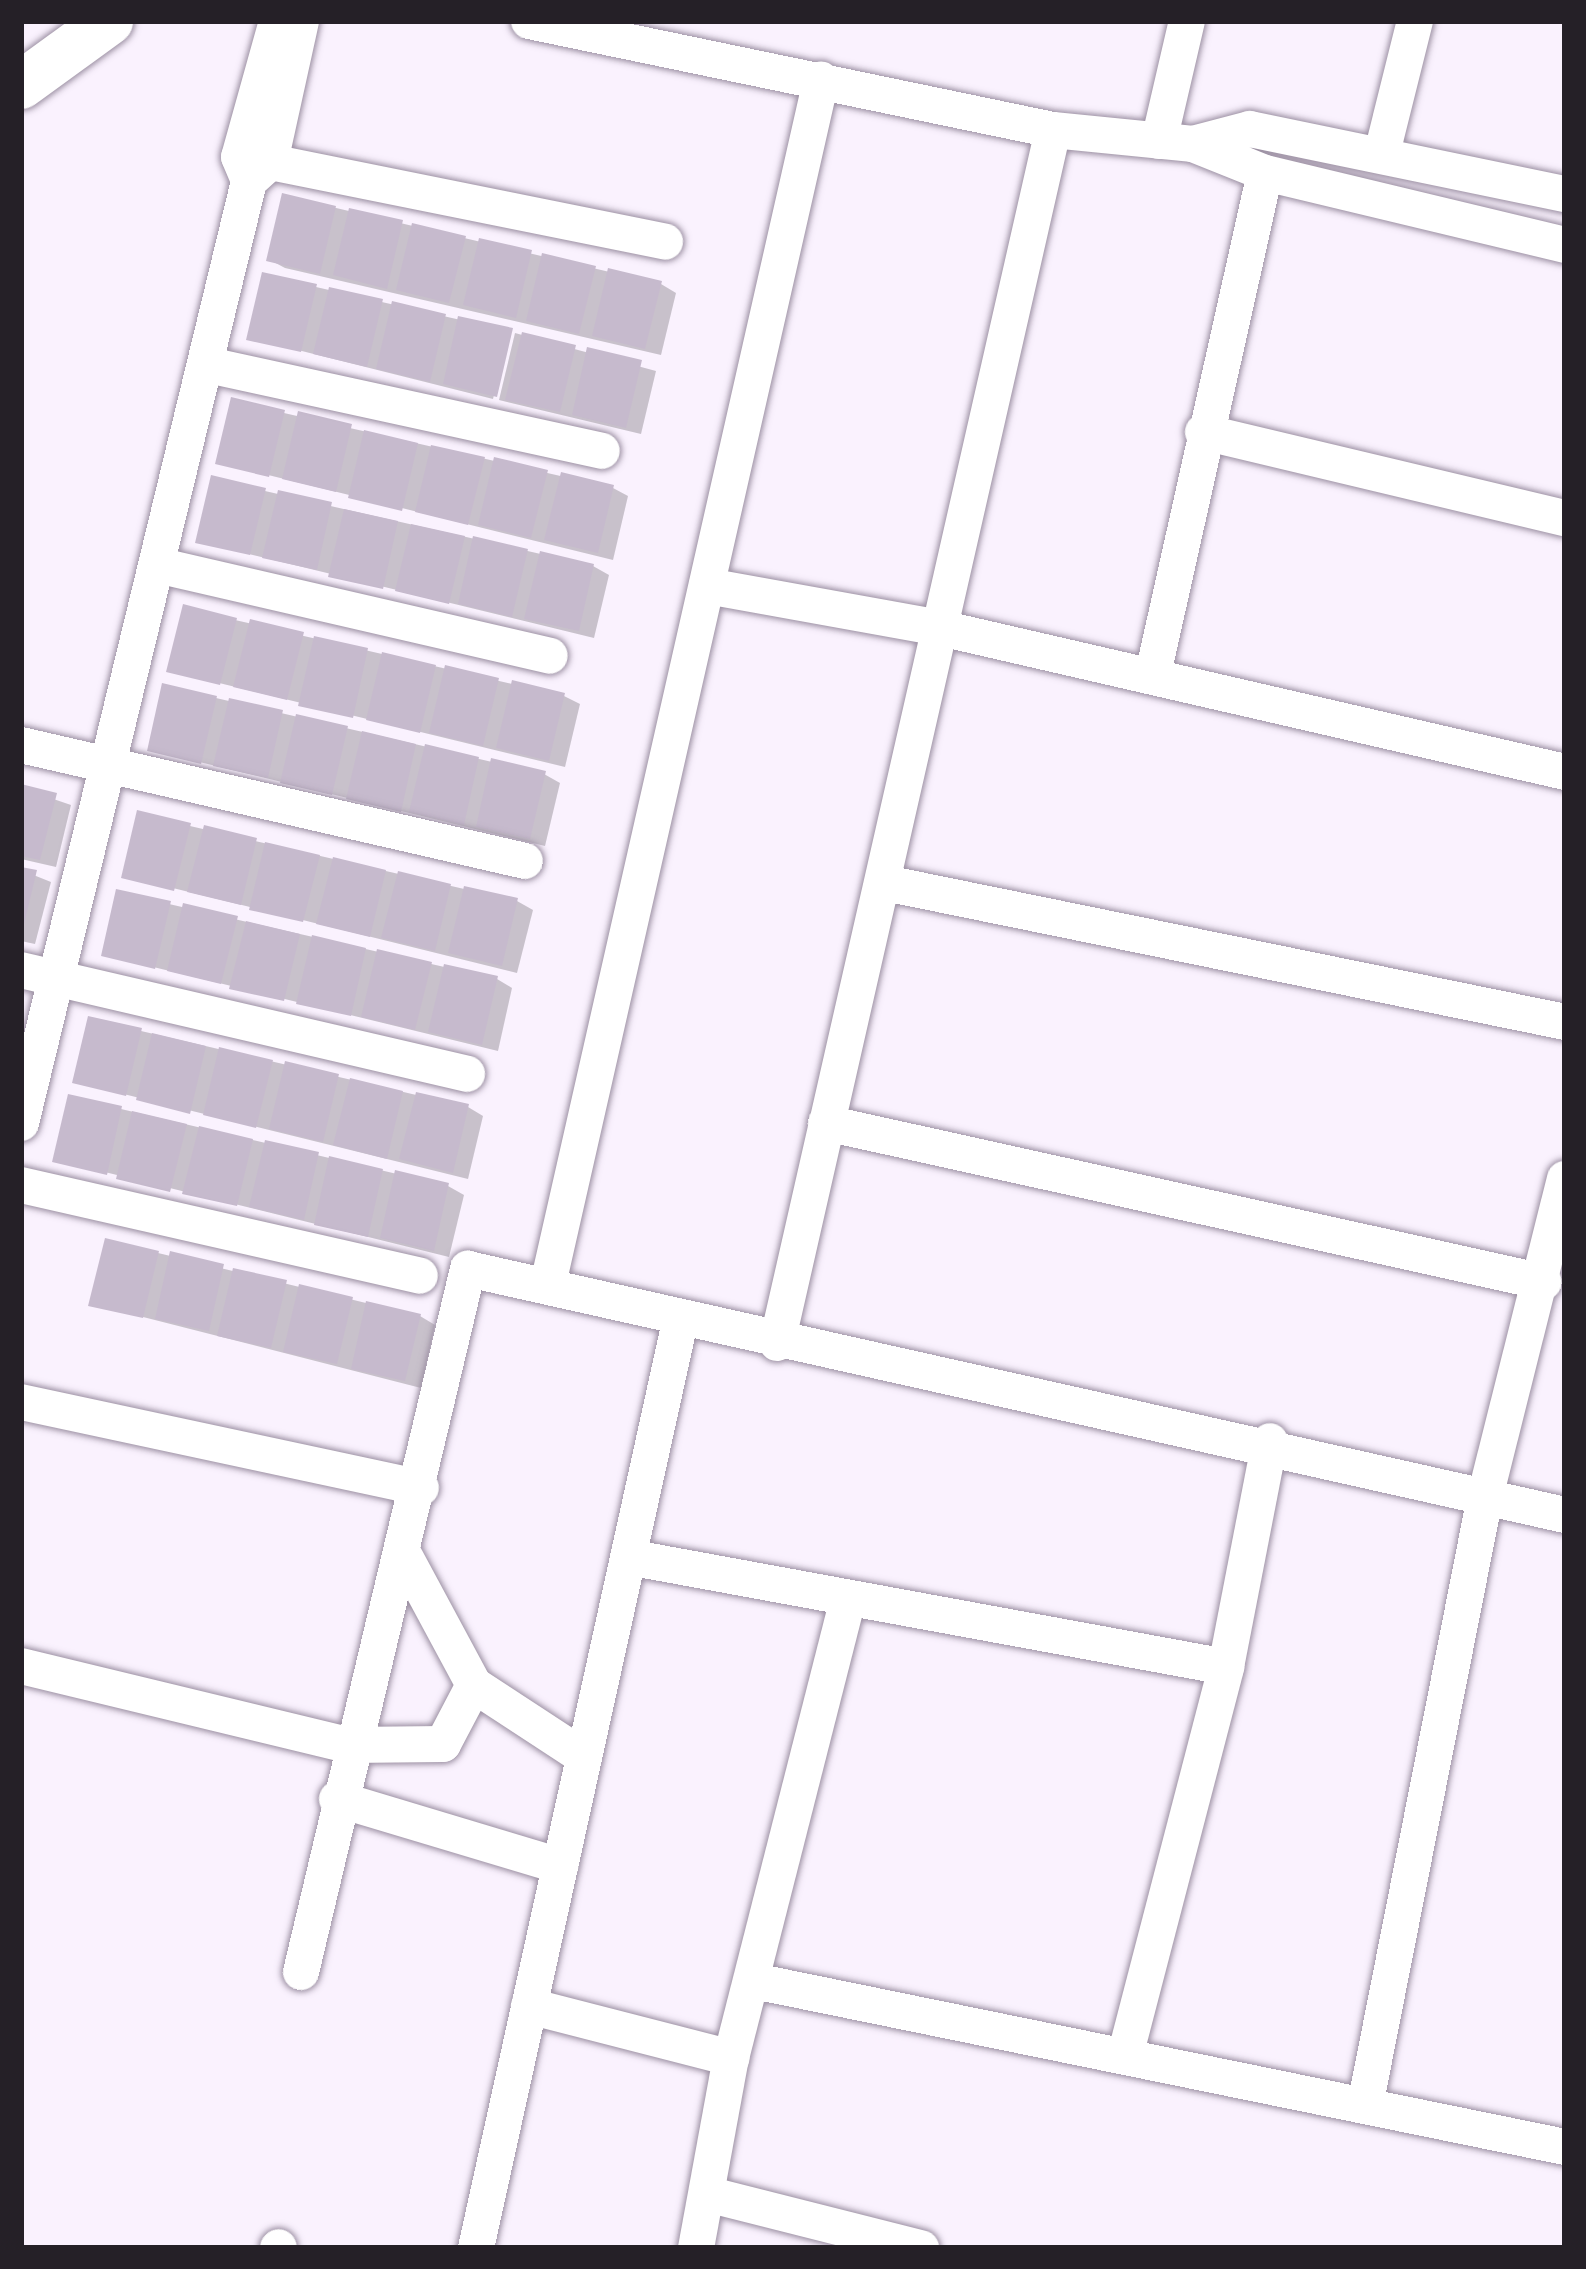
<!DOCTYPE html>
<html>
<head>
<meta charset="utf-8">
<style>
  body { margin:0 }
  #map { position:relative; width:1586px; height:2269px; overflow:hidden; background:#faf2fe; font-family:"Fira Sans",sans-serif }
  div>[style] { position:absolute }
  .shadow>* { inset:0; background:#0003 }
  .building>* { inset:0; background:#c6bacd }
  .roads { filter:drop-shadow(0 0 3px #9c90a3) drop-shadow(0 0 3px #9c90a3) }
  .street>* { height:36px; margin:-18px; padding:0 18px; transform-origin:18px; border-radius:18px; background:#fff }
  .secondary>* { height:48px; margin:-24px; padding:0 24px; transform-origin:24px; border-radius:24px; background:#fff }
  span { translate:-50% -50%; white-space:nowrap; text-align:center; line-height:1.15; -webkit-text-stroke:9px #fff; paint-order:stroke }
  .frame { position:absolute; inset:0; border:24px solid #252027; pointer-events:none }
</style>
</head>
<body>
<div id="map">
  <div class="shadow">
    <i style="clip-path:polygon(285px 196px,661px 284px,676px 293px,661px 355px,285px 268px,270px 260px)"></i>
    <i style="clip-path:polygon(316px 287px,509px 331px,493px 399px,250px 338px)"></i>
    <i style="clip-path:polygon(515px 333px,656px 371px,641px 434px,499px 400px)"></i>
    <i style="clip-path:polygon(284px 413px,613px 488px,628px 496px,613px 560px,219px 463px)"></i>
    <i style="clip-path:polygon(265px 491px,593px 566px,609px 575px,594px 638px,199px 542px)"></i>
    <i style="clip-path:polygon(235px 620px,564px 696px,580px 704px,565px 767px,170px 671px)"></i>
    <i style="clip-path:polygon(216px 698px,544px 774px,560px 783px,545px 846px,150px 750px)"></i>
    <i style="clip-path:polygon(21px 788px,71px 805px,56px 867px,21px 859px)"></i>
    <i style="clip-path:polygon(190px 826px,517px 901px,533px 910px,517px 973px,124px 876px)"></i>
    <i style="clip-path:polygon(21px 870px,51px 882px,35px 944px,21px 941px)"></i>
    <i style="clip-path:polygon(169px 904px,497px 979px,512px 988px,498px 1051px,104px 955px)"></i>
    <i style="clip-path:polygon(141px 1031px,468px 1107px,483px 1116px,468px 1179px,75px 1082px)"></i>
    <i style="clip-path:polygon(121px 1109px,448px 1186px,464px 1195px,449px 1257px,56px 1160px)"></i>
    <i style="clip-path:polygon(158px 1253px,420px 1316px,435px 1325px,421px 1388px,92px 1304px)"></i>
  </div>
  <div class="building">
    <i style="clip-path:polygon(282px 193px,336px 206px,320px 274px,266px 261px)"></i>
    <i style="clip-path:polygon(349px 208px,403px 220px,387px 289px,333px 275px)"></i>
    <i style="clip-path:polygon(412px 223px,466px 236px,449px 303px,396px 290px)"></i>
    <i style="clip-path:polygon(479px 238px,532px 250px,516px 318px,463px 305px)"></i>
    <i style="clip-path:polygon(542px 253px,596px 266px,579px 334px,526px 321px)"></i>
    <i style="clip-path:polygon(608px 268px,662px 281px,645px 349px,592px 336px)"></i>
    <i style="clip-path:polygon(262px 272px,317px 284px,301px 352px,246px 340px)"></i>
    <i style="clip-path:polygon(329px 287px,383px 299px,367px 367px,313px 354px)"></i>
    <i style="clip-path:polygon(392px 301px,446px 314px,430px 382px,376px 369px)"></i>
    <i style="clip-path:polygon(458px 316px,513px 328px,497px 397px,443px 384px)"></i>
    <i style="clip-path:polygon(522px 332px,576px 345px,560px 412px,505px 400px)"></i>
    <i style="clip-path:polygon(587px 347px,642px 360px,626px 428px,572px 415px)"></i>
    <i style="clip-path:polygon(231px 397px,285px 410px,269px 477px,215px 464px)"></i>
    <i style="clip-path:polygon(298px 411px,352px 424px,336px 492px,282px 479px)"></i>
    <i style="clip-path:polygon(364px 430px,418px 443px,402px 511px,348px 498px)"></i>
    <i style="clip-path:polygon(431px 445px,485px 457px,468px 525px,415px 512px)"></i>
    <i style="clip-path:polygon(494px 457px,548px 470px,531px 538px,478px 525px)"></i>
    <i style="clip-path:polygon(561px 472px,614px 485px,598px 553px,544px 540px)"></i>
    <i style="clip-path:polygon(211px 475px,266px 488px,250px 555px,195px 543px)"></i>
    <i style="clip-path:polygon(278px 490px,332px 502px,317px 570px,262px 558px)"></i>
    <i style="clip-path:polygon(344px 509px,398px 521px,383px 589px,328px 577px)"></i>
    <i style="clip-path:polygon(411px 524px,465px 536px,449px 604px,395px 591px)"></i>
    <i style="clip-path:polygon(473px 536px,528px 549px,512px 617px,458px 604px)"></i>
    <i style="clip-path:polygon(540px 551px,594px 564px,579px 631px,524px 619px)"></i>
    <i style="clip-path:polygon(183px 604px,237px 618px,220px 685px,166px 672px)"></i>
    <i style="clip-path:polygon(250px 619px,304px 632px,287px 700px,233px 687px)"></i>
    <i style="clip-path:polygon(314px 636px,368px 648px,353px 718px,298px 706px)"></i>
    <i style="clip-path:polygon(382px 652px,436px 665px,420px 733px,366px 720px)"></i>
    <i style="clip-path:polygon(445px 665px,499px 678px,483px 746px,429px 733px)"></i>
    <i style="clip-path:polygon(512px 680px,565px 693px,549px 761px,496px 748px)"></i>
    <i style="clip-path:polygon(162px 683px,217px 696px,201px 764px,147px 751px)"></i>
    <i style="clip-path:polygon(229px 698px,283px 710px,268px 778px,213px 766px)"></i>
    <i style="clip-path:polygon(296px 714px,348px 726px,332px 795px,280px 783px)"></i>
    <i style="clip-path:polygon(362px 731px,416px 744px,401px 812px,346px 799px)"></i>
    <i style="clip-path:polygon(425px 744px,479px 757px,464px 825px,409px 812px)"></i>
    <i style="clip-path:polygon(491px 758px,546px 771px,530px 839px,476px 827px)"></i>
    <i style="clip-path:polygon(21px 784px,57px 793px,40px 860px,21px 856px)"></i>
    <i style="clip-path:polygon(137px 810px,191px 823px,174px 891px,121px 878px)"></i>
    <i style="clip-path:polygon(204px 825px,257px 838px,241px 905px,187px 892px)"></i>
    <i style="clip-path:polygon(265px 842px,320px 855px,303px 922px,249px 910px)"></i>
    <i style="clip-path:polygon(333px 857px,386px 870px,370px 937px,316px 924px)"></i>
    <i style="clip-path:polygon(21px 867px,37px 870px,23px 928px,21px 927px)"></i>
    <i style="clip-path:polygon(398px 871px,451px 884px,435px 951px,381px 938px)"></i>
    <i style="clip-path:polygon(464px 886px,518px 898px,502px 966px,448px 953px)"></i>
    <i style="clip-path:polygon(116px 889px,171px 901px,155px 969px,101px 956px)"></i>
    <i style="clip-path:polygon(183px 903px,238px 916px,221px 984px,167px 971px)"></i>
    <i style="clip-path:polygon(246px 921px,300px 934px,284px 1001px,229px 989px)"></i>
    <i style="clip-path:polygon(312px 935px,366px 948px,351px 1016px,296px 1004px)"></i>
    <i style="clip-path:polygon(377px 949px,432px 962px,415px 1030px,361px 1017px)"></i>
    <i style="clip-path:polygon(444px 964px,498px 976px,482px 1045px,428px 1032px)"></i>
    <i style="clip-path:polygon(88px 1016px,142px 1028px,126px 1096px,72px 1083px)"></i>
    <i style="clip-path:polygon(152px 1033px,206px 1046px,190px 1114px,136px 1100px)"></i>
    <i style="clip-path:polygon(219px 1047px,273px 1060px,256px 1128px,203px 1115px)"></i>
    <i style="clip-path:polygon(285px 1061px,339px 1074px,323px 1142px,269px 1129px)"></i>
    <i style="clip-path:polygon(350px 1078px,403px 1091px,387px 1159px,333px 1145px)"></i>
    <i style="clip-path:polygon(416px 1092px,469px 1104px,453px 1173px,399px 1159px)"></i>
    <i style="clip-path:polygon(68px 1094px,122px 1106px,107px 1175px,52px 1162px)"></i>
    <i style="clip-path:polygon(132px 1111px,187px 1124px,170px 1192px,116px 1179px)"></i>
    <i style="clip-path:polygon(199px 1126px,253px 1139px,237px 1206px,182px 1194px)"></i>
    <i style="clip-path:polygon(265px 1140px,319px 1152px,304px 1220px,249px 1207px)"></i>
    <i style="clip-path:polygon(329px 1156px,383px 1169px,368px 1237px,314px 1225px)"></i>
    <i style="clip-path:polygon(395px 1170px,449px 1183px,434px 1251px,380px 1238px)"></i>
    <i style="clip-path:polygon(105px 1238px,159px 1251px,143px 1318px,88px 1306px)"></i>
    <i style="clip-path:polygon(170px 1251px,224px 1264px,209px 1331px,155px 1319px)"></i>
    <i style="clip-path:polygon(233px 1268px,287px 1280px,271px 1348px,217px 1336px)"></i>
    <i style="clip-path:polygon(299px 1284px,353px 1297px,337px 1364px,283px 1352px)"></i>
    <i style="clip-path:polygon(366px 1301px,421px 1314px,405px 1381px,351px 1369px)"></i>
  </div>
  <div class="roads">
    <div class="street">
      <i style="left:277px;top:21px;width:141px;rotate:105.6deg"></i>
      <i style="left:239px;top:157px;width:26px;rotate:67deg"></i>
      <i style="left:249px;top:181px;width:28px;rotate:-42deg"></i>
      <i style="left:270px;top:162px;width:144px;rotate:-77.6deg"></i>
      <i style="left:529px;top:21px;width:535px;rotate:11.75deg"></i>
      <i style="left:1053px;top:130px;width:141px;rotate:5.7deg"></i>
      <i style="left:1193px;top:144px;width:78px;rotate:21.9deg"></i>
      <i style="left:1265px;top:173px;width:309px;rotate:13.5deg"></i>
      <i style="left:1159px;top:141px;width:123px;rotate:-76.9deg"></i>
      <i style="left:1193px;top:144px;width:59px;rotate:-14.7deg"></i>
      <i style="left:1250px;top:129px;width:322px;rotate:11.7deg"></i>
      <i style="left:1382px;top:153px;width:136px;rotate:-76deg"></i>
      <i style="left:270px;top:162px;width:403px;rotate:11.4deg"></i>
      <i style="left:208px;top:365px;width:403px;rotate:12.3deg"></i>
      <i style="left:1203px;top:432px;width:372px;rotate:13.4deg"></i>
      <i style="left:157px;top:565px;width:403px;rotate:13deg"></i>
      <i style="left:707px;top:586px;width:233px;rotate:10.2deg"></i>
      <i style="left:936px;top:627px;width:645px;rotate:12.98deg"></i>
      <i style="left:1153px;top:674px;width:513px;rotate:-77.4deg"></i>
      <i style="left:21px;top:745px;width:517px;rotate:12.96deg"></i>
      <i style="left:885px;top:883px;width:694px;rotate:11.55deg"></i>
      <i style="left:21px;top:970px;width:458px;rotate:13.1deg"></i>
      <i style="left:21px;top:1123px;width:969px;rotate:-76.39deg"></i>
      <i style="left:826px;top:1123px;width:735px;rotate:12.49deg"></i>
      <i style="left:21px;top:1185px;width:409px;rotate:12.8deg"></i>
      <i style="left:548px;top:1284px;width:1235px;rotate:-77.22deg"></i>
      <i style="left:777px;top:1343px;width:1244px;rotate:-77.18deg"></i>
      <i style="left:21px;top:1402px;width:409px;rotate:12.1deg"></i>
      <i style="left:403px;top:1553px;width:150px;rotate:61.7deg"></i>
      <i style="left:474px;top:1685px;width:131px;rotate:33.2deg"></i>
      <i style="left:628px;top:1557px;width:608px;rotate:10.42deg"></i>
      <i style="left:21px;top:1666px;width:336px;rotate:13.6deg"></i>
      <i style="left:348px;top:1745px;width:95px;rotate:-0.6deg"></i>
      <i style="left:443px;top:1744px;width:67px;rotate:-62.3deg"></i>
      <i style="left:337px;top:1799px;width:233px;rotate:16.7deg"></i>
      <i style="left:301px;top:1972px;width:723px;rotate:-76.64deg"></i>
      <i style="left:468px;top:1269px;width:1124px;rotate:12.64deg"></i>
      <i style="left:754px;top:1981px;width:828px;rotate:11.57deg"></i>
      <i style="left:529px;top:2006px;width:209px;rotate:14.4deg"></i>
      <i style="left:1125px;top:2056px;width:402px;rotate:-75.4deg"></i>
      <i style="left:1226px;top:1667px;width:230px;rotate:-79deg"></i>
      <i style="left:1365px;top:2106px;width:621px;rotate:-78.85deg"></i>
      <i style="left:1485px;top:1497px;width:328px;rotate:-75.9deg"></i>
      <i style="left:707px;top:2194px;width:221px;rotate:14.2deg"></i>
      <i style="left:278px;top:2248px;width:1px;rotate:-45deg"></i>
      <i style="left:476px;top:2248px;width:953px;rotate:-77.58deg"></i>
      <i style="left:696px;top:2248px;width:193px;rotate:-79.6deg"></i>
      <i style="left:731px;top:2058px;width:470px;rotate:-75.7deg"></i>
    </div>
    <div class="secondary">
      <i style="left:21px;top:85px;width:109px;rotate:-36deg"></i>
    </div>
  </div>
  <div class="frame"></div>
</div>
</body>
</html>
